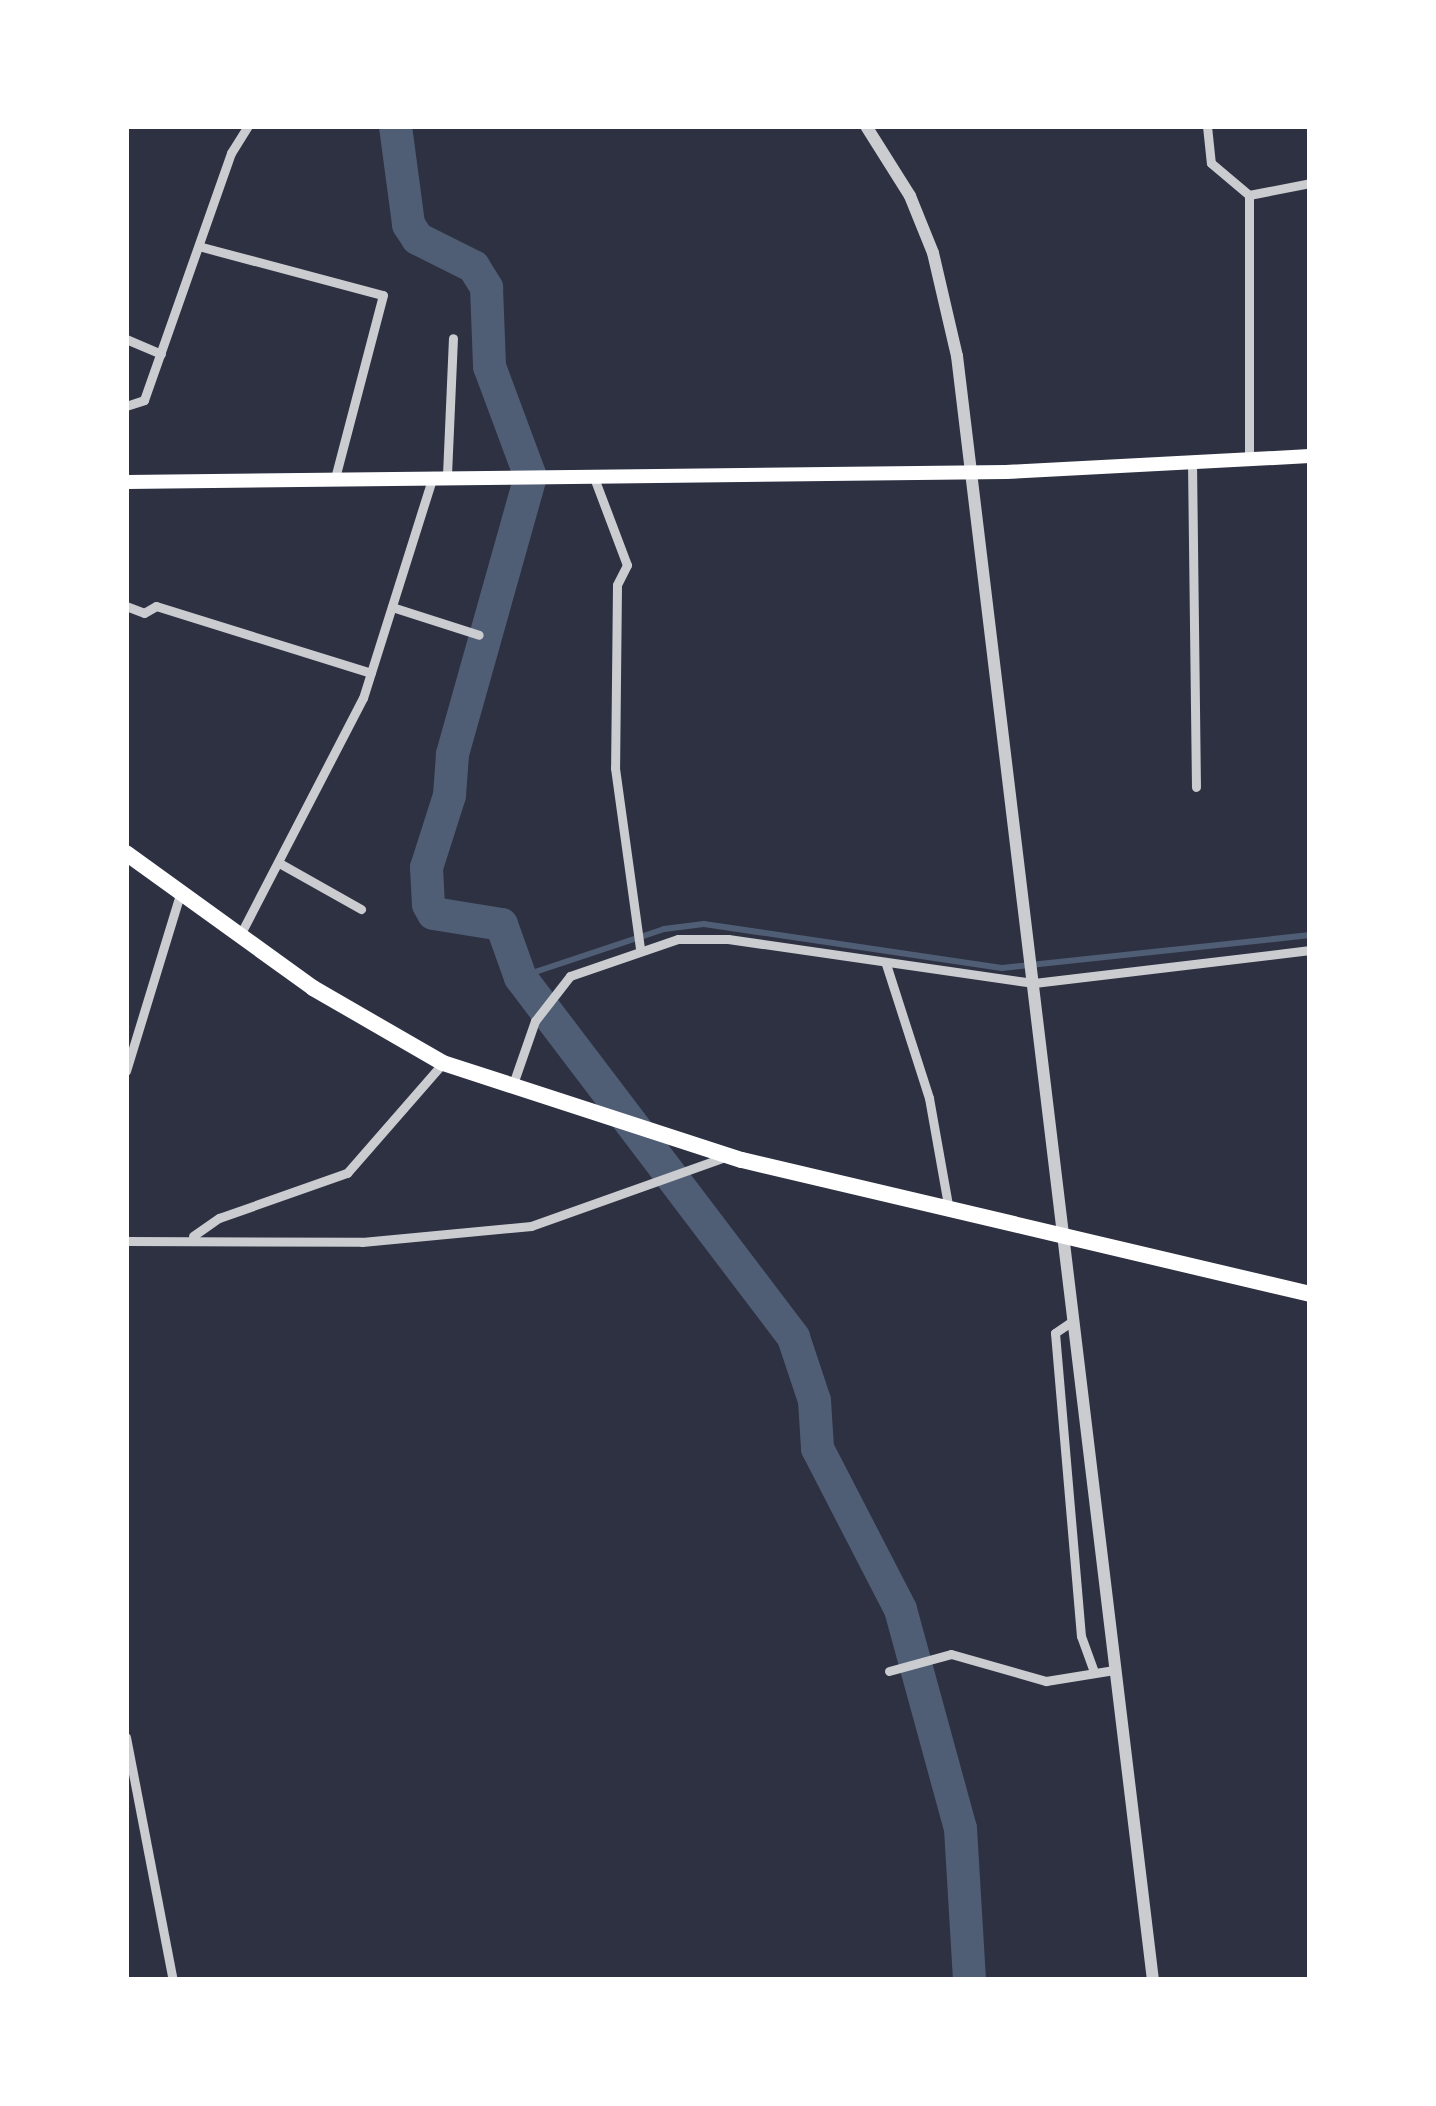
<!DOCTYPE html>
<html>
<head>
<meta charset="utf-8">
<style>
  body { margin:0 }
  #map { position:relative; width:1436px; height:2106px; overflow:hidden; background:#2d3142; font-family:"Source Sans 3",sans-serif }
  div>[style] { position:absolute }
  .stream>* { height:6px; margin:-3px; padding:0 3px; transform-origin:3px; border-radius:3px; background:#4f5d75 }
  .river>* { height:33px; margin:-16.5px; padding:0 16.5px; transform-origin:16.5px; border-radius:16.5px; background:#4f5d75 }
  .minor>* { height:9px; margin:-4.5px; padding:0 4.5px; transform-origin:4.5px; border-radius:4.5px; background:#caccd0 }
  .tertiary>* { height:12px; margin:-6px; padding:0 6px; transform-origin:6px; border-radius:6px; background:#caccd0 }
  .secondary>* { height:14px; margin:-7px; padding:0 7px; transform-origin:7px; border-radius:7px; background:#fff }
  .trunk>* { height:16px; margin:-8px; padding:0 8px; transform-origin:8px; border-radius:8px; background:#fff }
  span { translate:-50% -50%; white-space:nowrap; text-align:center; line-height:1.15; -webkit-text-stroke:10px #fff; paint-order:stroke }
  .frame { position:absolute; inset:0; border:129px solid #fff; pointer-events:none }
</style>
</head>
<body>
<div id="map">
  <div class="stream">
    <i style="left:520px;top:977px;width:152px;rotate:-18.4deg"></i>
    <i style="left:664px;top:929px;width:40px;rotate:-7.1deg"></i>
    <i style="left:704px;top:924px;width:301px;rotate:8.4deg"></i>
    <i style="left:1002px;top:968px;width:310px;rotate:-6.1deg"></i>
  </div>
  <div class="river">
    <i style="left:395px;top:126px;width:99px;rotate:82.4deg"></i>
    <i style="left:408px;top:224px;width:17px;rotate:57deg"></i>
    <i style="left:417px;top:238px;width:63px;rotate:26.6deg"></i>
    <i style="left:473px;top:266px;width:25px;rotate:58deg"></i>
    <i style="left:486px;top:287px;width:79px;rotate:87.8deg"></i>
    <i style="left:489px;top:366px;width:117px;rotate:69.6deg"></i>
    <i style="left:530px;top:476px;width:289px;rotate:105.7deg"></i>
    <i style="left:452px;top:754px;width:41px;rotate:94.2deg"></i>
    <i style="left:449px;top:795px;width:76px;rotate:107.7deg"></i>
    <i style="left:426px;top:867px;width:37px;rotate:87deg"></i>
    <i style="left:428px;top:904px;width:10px;rotate:61deg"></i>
    <i style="left:433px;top:913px;width:69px;rotate:9.2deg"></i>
    <i style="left:501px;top:924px;width:56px;rotate:70.3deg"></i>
    <i style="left:520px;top:977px;width:452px;rotate:52.8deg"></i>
    <i style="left:793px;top:1337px;width:66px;rotate:71.6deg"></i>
    <i style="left:814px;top:1400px;width:48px;rotate:86.4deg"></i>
    <i style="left:817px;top:1448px;width:181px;rotate:62.7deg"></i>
    <i style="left:900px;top:1609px;width:227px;rotate:74.7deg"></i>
    <i style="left:960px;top:1828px;width:152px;rotate:86.6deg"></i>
  </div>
  <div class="minor">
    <i style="left:1207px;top:126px;width:37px;rotate:84deg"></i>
    <i style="left:1211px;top:163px;width:50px;rotate:40.1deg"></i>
    <i style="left:1249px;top:195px;width:264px;rotate:90deg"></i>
    <i style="left:1249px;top:195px;width:62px;rotate:-11.1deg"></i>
    <i style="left:202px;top:247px;width:187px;rotate:14.9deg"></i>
    <i style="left:383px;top:295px;width:189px;rotate:104.7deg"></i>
    <i style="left:126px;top:339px;width:38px;rotate:23deg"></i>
    <i style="left:126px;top:406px;width:19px;rotate:-18deg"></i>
    <i style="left:144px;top:400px;width:262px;rotate:-70.6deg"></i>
    <i style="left:231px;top:153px;width:32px;rotate:-58deg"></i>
    <i style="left:1192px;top:462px;width:325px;rotate:89.3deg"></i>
    <i style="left:447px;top:475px;width:137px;rotate:-87.5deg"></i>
    <i style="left:593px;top:475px;width:96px;rotate:69.3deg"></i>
    <i style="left:627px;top:565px;width:22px;rotate:117deg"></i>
    <i style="left:617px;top:585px;width:183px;rotate:90.6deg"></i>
    <i style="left:615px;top:768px;width:183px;rotate:82.1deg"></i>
    <i style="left:126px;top:606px;width:19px;rotate:21deg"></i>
    <i style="left:144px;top:613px;width:14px;rotate:-30deg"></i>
    <i style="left:156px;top:606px;width:225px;rotate:17.3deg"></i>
    <i style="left:392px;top:607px;width:91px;rotate:17.8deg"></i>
    <i style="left:281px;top:864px;width:92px;rotate:29.4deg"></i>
    <i style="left:239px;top:937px;width:269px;rotate:-62.6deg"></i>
    <i style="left:363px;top:698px;width:233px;rotate:-72.5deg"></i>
    <i style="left:886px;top:964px;width:141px;rotate:72.2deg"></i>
    <i style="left:929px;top:1098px;width:114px;rotate:79.9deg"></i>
    <i style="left:126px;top:1071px;width:185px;rotate:-73deg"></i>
    <i style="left:513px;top:1084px;width:67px;rotate:-70.8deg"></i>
    <i style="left:535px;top:1021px;width:57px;rotate:-52.1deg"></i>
    <i style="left:570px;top:976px;width:114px;rotate:-18.9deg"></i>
    <i style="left:678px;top:939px;width:50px"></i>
    <i style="left:728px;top:939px;width:309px;rotate:8.2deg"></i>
    <i style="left:1034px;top:983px;width:278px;rotate:-6.8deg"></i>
    <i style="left:193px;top:1236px;width:32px;rotate:-35deg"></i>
    <i style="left:219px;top:1218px;width:136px;rotate:-19.4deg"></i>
    <i style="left:347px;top:1173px;width:145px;rotate:-48.9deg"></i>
    <i style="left:126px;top:1241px;width:236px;rotate:0.2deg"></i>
    <i style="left:362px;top:1242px;width:170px;rotate:-5.4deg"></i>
    <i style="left:531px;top:1226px;width:206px;rotate:-19.6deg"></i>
    <i style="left:1074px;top:1320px;width:23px;rotate:146deg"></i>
    <i style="left:1055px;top:1333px;width:304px;rotate:85.1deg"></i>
    <i style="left:1081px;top:1636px;width:38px;rotate:70deg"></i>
    <i style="left:889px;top:1671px;width:64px;rotate:-15.3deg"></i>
    <i style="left:951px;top:1654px;width:99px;rotate:15.9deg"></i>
    <i style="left:1046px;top:1681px;width:69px;rotate:-9.2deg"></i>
    <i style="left:126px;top:1737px;width:248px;rotate:79.1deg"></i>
  </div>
  <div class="tertiary">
    <i style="left:866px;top:126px;width:83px;rotate:57.8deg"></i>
    <i style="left:910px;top:196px;width:61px;rotate:68deg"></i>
    <i style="left:933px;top:253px;width:106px;rotate:76.9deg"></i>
    <i style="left:957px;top:356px;width:1636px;rotate:83.12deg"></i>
  </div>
  <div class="secondary">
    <i style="left:126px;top:482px;width:880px;rotate:-0.65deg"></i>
    <i style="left:1006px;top:472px;width:304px;rotate:-3deg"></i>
  </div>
  <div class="trunk">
    <i style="left:126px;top:853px;width:231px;rotate:35.8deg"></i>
    <i style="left:313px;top:988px;width:150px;rotate:30deg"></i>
    <i style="left:443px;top:1063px;width:314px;rotate:18deg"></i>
    <i style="left:742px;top:1160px;width:584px;rotate:13.27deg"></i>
  </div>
  <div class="frame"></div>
</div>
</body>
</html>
